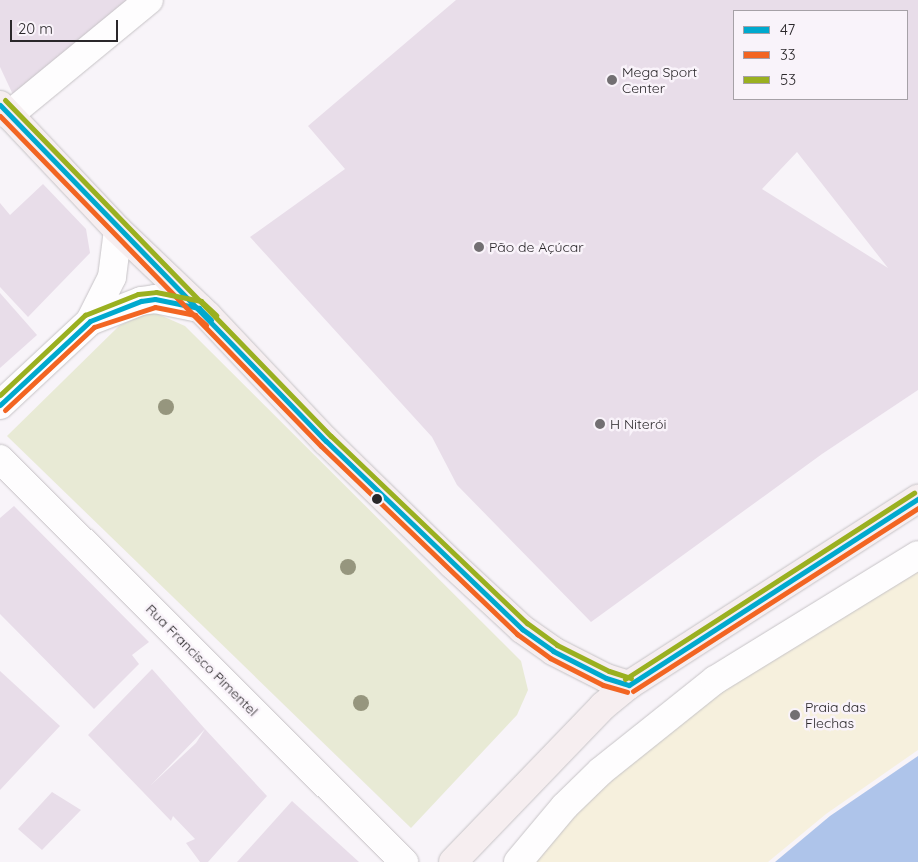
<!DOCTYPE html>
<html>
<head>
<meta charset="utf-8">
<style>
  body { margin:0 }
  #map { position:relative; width:918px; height:862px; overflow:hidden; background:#f8f4f9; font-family:Quicksand,sans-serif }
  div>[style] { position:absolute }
  .green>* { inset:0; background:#e8ead5 }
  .sand>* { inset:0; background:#f6f0dd }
  .water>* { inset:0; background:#aec4ea }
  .building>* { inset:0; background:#e8dde9 }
  .roads { filter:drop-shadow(0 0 1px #c6c3c6) drop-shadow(0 0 1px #c6c3c6) }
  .minor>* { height:28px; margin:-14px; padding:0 14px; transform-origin:14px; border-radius:14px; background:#fefdfe }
  .major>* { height:28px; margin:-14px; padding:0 14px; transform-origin:14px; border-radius:14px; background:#f6eef0 }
  .bus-1>* { height:5px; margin:-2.5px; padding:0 2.5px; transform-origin:2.5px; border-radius:2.5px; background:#00a9ce }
  .bus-2>* { height:5px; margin:-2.5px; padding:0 2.5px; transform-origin:2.5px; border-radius:2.5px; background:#f26522 }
  .bus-3>* { height:5px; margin:-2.5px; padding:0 2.5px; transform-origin:2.5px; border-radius:2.5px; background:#9ab020 }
  .trees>* { width:16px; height:16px; margin:-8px; border-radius:50%; background:#96967e }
  .dots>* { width:14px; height:14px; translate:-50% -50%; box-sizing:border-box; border:2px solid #f9f3fa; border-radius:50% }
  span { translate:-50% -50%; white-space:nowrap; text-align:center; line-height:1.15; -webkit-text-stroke:5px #f9f3fa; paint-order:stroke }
  .poi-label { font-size:14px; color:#2a272a }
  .left { translate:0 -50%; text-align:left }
  .street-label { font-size:14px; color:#2a272a }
  .legend { position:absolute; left:733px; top:10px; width:175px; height:90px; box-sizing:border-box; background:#f9f3fa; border:1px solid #a6a1a7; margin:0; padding:6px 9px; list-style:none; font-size:15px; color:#2a272a }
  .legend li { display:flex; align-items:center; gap:10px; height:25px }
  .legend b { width:25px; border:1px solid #a6a1a7 }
  .scale { position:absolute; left:10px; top:20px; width:108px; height:22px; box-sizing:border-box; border:2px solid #2a272a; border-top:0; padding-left:6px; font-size:15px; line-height:18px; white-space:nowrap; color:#2a272a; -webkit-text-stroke:4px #f9f3fa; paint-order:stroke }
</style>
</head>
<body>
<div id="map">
  <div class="green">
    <i style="clip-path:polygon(151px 311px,185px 326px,521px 661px,528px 690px,517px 715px,411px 828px,7px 436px,119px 326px)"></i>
  </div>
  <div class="sand">
    <i style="clip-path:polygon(918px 556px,918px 750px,826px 814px,768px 862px,519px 862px,601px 772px)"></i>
  </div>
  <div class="water">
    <i style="clip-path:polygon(918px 756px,918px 862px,775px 862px,830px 816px)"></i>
  </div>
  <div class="building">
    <i style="clip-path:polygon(0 0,137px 0,15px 99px,0 67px)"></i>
    <i style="clip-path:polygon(evenodd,456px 0,918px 0,918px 390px,822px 454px,591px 622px,457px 485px,432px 437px,250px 237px,345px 169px,308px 126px,456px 0,734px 11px,907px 11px,907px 99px,734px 99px,734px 11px,456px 0,797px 152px,888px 268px,762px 189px,797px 152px)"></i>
    <i style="clip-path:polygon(43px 184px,86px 229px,90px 253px,28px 317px,0 287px,0 203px,10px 215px)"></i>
    <i style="clip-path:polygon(0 293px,37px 335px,0 368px)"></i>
    <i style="clip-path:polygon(14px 506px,149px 642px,132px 655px,139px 664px,94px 709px,0 614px,0 518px)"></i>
    <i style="clip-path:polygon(152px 669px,205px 729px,151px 785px,196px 743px,205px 729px,267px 796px,208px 862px,200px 862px,186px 843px,195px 839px,173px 816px,171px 821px,88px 735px)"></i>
    <i style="clip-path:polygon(0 671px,60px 726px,0 790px)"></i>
    <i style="clip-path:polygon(52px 792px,81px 810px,42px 850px,18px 829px)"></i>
    <i style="clip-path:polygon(292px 801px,359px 862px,237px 862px)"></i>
  </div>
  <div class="roads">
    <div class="minor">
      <i style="left:9px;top:115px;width:181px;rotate:-39.4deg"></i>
      <i style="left:90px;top:321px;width:55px;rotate:-21.4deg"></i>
      <i style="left:141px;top:301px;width:14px;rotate:-8deg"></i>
      <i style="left:155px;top:299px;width:45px;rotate:11.6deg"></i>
      <i style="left:0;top:405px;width:123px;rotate:-43deg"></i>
      <i style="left:90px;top:321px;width:49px;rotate:-63.4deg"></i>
      <i style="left:112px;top:277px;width:47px;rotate:-82.7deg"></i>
      <i style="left:0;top:459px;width:571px;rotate:44.93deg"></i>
      <i style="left:518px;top:862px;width:73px;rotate:-50deg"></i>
      <i style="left:565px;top:806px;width:50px;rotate:-44.2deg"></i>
      <i style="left:601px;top:771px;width:146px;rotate:-38.6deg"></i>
      <i style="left:715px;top:680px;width:238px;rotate:-31.6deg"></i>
    </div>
    <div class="major">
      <i style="left:0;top:105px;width:172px;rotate:46.7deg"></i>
      <i style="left:118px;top:230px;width:124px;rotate:43.7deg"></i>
      <i style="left:208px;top:316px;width:172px;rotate:46.7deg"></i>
      <i style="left:326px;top:441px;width:176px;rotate:44.3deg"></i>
      <i style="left:452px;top:564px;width:96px;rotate:42.9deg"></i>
      <i style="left:522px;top:629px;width:38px;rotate:35deg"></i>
      <i style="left:553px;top:651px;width:59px;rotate:27deg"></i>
      <i style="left:606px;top:678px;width:24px;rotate:17deg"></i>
      <i style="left:453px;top:862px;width:216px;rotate:-46.1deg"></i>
      <i style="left:603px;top:706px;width:33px;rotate:-39deg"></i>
      <i style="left:629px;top:685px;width:344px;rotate:-32.8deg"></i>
    </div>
  </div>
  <div class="bus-1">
    <i style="left:0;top:105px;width:468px;rotate:45.9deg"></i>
    <i style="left:326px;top:441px;width:272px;rotate:43.8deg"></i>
    <i style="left:522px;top:629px;width:38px;rotate:35deg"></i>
    <i style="left:553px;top:651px;width:59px;rotate:27deg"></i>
    <i style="left:606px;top:678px;width:24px;rotate:17deg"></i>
    <i style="left:0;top:405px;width:123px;rotate:-43deg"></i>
    <i style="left:90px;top:321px;width:55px;rotate:-21.4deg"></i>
    <i style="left:141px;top:301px;width:14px;rotate:-8deg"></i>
    <i style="left:155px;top:299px;width:45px;rotate:11.6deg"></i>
    <i style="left:199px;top:308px;width:17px;rotate:45deg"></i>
    <i style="left:629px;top:685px;width:344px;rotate:-32.8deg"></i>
  </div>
  <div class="bus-2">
    <i style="left:0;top:116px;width:460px;rotate:45.8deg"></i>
    <i style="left:321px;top:446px;width:272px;rotate:43.8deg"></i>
    <i style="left:517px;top:634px;width:41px;rotate:36deg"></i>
    <i style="left:550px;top:658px;width:59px;rotate:27deg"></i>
    <i style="left:603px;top:685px;width:25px;rotate:16deg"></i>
    <i style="left:5px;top:410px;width:122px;rotate:-43deg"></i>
    <i style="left:94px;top:327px;width:64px;rotate:-18.2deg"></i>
    <i style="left:155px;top:307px;width:41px;rotate:11.3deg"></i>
    <i style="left:195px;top:315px;width:15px;rotate:42deg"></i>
    <i style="left:633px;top:691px;width:339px;rotate:-32.7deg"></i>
  </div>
  <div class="bus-3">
    <i style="left:5px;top:100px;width:468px;rotate:45.9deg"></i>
    <i style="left:331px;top:436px;width:271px;rotate:43.7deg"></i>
    <i style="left:527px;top:623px;width:37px;rotate:36deg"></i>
    <i style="left:557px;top:645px;width:58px;rotate:26.6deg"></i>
    <i style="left:609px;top:671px;width:23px;rotate:18deg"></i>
    <i style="left:0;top:395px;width:117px;rotate:-43.3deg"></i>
    <i style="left:85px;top:315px;width:57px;rotate:-21.6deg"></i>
    <i style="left:138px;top:294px;width:18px;rotate:-6deg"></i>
    <i style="left:156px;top:292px;width:46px;rotate:11.3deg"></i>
    <i style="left:201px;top:301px;width:21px;rotate:43deg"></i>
    <i style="left:625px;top:679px;width:344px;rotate:-32.8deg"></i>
  </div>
  <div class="trees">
    <i style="left:166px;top:407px"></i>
    <i style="left:348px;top:567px"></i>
    <i style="left:361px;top:703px"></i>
  </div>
  <div class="dots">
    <i style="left:612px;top:80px;background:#726f72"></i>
    <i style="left:479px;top:247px;background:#726f72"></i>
    <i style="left:600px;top:424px;background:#726f72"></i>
    <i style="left:377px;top:499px;background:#2a272a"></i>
    <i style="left:795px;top:715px;background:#726f72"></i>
  </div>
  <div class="poi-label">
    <span class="left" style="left:622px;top:80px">Mega Sport<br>Center</span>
    <span class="left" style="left:489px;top:247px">Pão de Açúcar</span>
    <span class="left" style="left:610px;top:424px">H Niterói</span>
    <span class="left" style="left:805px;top:715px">Praia das<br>Flechas</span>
  </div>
  <div class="street-label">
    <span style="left:202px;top:660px;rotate:45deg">Rua Francisco Pimentel</span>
  </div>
  <ul class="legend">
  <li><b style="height:6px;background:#00a9ce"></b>47</li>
  <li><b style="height:6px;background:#f26522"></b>33</li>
  <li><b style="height:6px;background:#9ab020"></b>53</li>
  </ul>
  <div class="scale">20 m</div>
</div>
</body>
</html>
